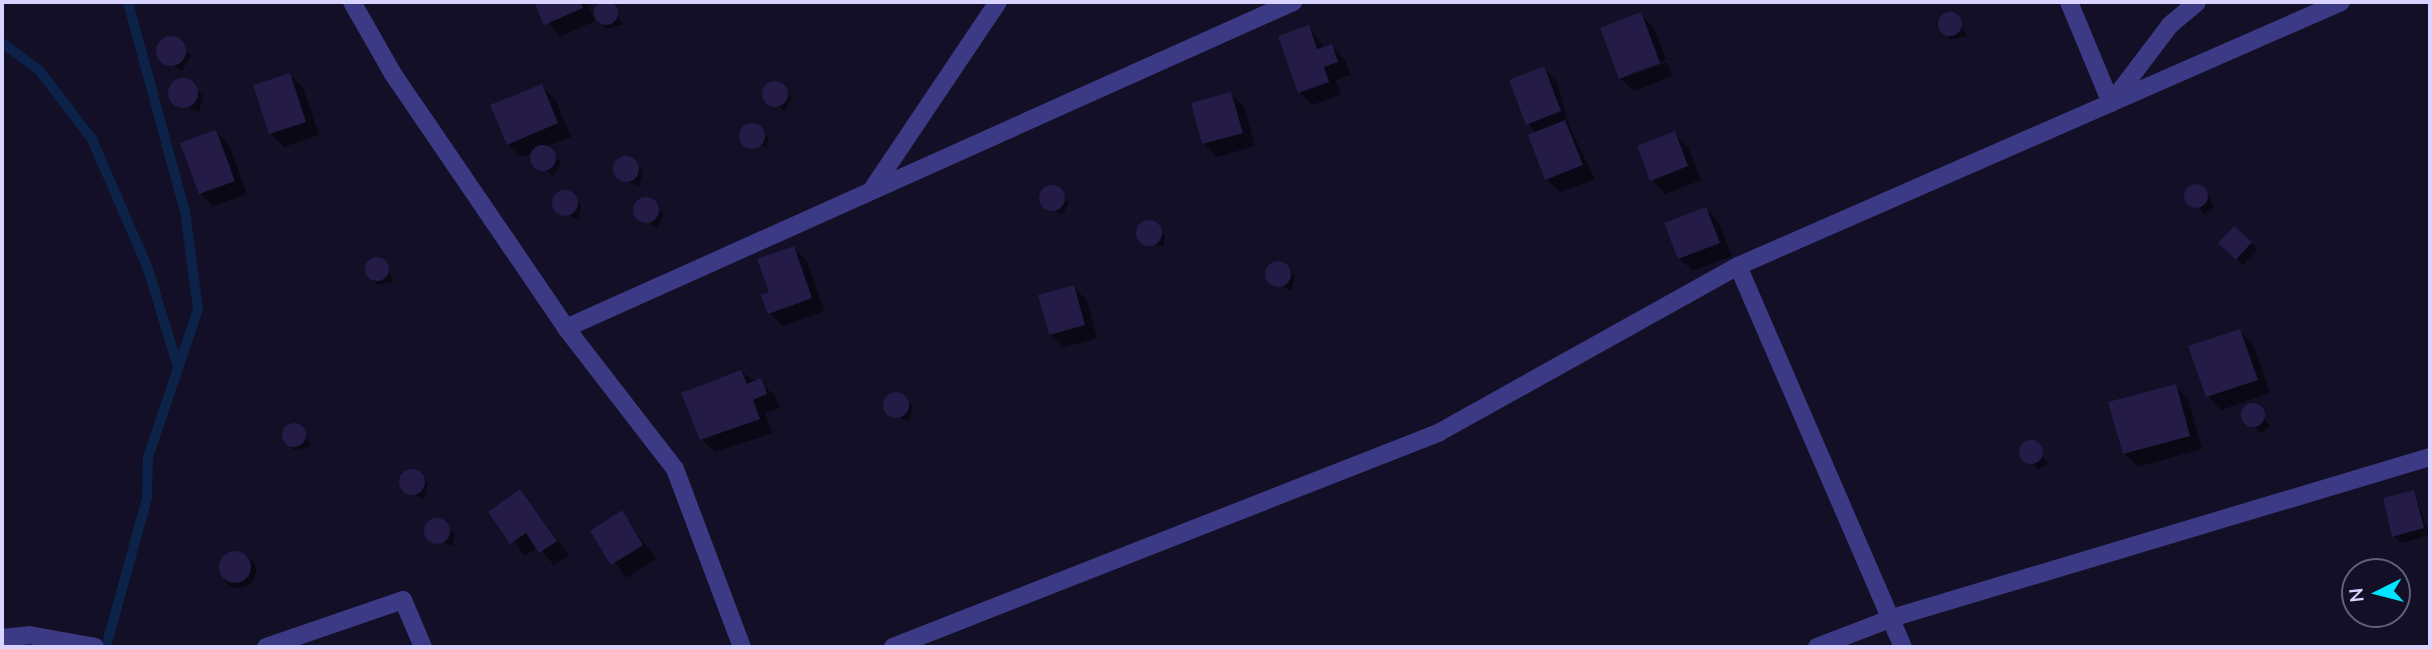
<!DOCTYPE html>
<html>
<head>
<meta charset="utf-8">
<style>
  body { margin:0 }
  #map { position:relative; width:2432px; height:649px; overflow:hidden; background:#130f26; font-family:"Nunito Sans",sans-serif }
  div>[style] { position:absolute }
  .shadow>* { inset:0; background:#0007 }
  .round { border-radius:50% }
  .stream>* { height:10px; margin:-5px; padding:0 5px; transform-origin:5px; border-radius:5px; background:#0c2248 }
  .building>* { inset:0; background:#241b47 }
  .minor>* { height:18px; margin:-9px; padding:0 9px; transform-origin:9px; border-radius:9px; background:#3d3a85 }
  span { translate:-50% -50%; white-space:nowrap; text-align:center; line-height:1.15; -webkit-text-stroke:5px #130f26; paint-order:stroke }
  .frame { position:absolute; inset:0; border:4px solid #d9d4ff; pointer-events:none }
  .north { position:absolute; left:2341px; top:558px; width:70px; height:70px; box-sizing:border-box; background:#130f26; border:2px solid #625e7d; border-radius:50%; rotate:264deg; font-size:19px; font-weight:700; line-height:28px; text-align:center; color:#d9d4ff }
  .north::after { content:''; display:block; margin:auto; width:24px; height:32px; background:#00e5ff; clip-path:polygon(50% 0,100% 100%,50% 72%,0 100%) }
</style>
</head>
<body>
<div id="map">
  <div class="shadow">
    <i style="clip-path:polygon(536px 2px,587px 2px,595px 21px,559px 37px)"></i>
    <i style="clip-path:polygon(606px 3px,613px 9px,623px 24px,606px 29px,599px 22px,596px 9px)"></i>
    <i style="clip-path:polygon(1640px 14px,1654px 28px,1666px 59px,1625px 78px,1667px 62px,1672px 76px,1634px 91px,1620px 78px)"></i>
    <i style="clip-path:polygon(1957px 16px,1967px 36px,1950px 40px,1940px 21px)"></i>
    <i style="clip-path:polygon(1309px 27px,1325px 49px,1332px 46px,1345px 60px,1350px 75px,1336px 80px,1341px 95px,1312px 105px,1299px 92px)"></i>
    <i style="clip-path:polygon(167px 40px,191px 55px,182px 71px,159px 54px)"></i>
    <i style="clip-path:polygon(1543px 68px,1557px 82px,1569px 126px,1595px 179px,1560px 192px,1547px 179px,1537px 133px,1528px 124px)"></i>
    <i style="clip-path:polygon(290px 75px,303px 88px,319px 135px,284px 147px,270px 133px)"></i>
    <i style="clip-path:polygon(186px 80px,203px 96px,199px 112px,172px 101px,177px 81px)"></i>
    <i style="clip-path:polygon(773px 84px,792px 97px,785px 111px,765px 97px)"></i>
    <i style="clip-path:polygon(542px 86px,555px 99px,571px 137px,542px 148px,561px 162px,554px 176px,533px 161px,541px 149px,522px 157px,508px 144px)"></i>
    <i style="clip-path:polygon(1230px 93px,1244px 107px,1255px 146px,1217px 157px,1204px 144px)"></i>
    <i style="clip-path:polygon(747px 127px,769px 137px,766px 147px,749px 143px,765px 153px,744px 143px)"></i>
    <i style="clip-path:polygon(216px 132px,229px 145px,247px 194px,213px 206px,200px 193px)"></i>
    <i style="clip-path:polygon(1674px 133px,1688px 147px,1701px 180px,1665px 194px,1652px 180px)"></i>
    <i style="clip-path:polygon(621px 160px,643px 170px,639px 186px,618px 177px)"></i>
    <i style="clip-path:polygon(1050px 188px,1069px 202px,1062px 216px,1042px 201px)"></i>
    <i style="clip-path:polygon(2204px 188px,2214px 207px,2204px 214px,2187px 192px)"></i>
    <i style="clip-path:polygon(560px 194px,581px 204px,578px 219px,557px 210px)"></i>
    <i style="clip-path:polygon(645px 200px,664px 214px,657px 228px,636px 213px)"></i>
    <i style="clip-path:polygon(1706px 209px,1719px 223px,1732px 256px,1693px 271px,1679px 258px)"></i>
    <i style="clip-path:polygon(1143px 224px,1165px 235px,1164px 247px,1140px 241px)"></i>
    <i style="clip-path:polygon(2220px 243px,2251px 243px,2257px 249px,2243px 265px)"></i>
    <i style="clip-path:polygon(793px 248px,807px 261px,824px 311px,783px 326px,769px 313px,771px 293px)"></i>
    <i style="clip-path:polygon(378px 259px,384px 265px,394px 281px,378px 285px,371px 279px,368px 265px)"></i>
    <i style="clip-path:polygon(1273px 266px,1295px 275px,1291px 291px,1271px 281px)"></i>
    <i style="clip-path:polygon(1074px 287px,1087px 301px,1097px 338px,1064px 347px,1050px 334px)"></i>
    <i style="clip-path:polygon(2240px 331px,2253px 344px,2270px 393px,2221px 410px,2208px 396px)"></i>
    <i style="clip-path:polygon(741px 372px,774px 394px,780px 408px,765px 413px,772px 433px,715px 452px,701px 439px)"></i>
    <i style="clip-path:polygon(2175px 386px,2188px 399px,2202px 449px,2138px 467px,2124px 453px)"></i>
    <i style="clip-path:polygon(891px 397px,913px 406px,909px 422px,889px 412px)"></i>
    <i style="clip-path:polygon(2253px 404px,2270px 426px,2260px 433px,2243px 411px)"></i>
    <i style="clip-path:polygon(301px 427px,311px 446px,294px 450px,284px 431px)"></i>
    <i style="clip-path:polygon(2031px 441px,2048px 463px,2038px 470px,2021px 448px)"></i>
    <i style="clip-path:polygon(406px 474px,428px 483px,424px 499px,404px 490px)"></i>
    <i style="clip-path:polygon(520px 491px,569px 555px,554px 565px,538px 547px,525px 556px,490px 512px)"></i>
    <i style="clip-path:polygon(2414px 492px,2430px 535px,2401px 543px,2394px 536px)"></i>
    <i style="clip-path:polygon(622px 513px,656px 559px,626px 578px,592px 531px)"></i>
    <i style="clip-path:polygon(432px 523px,454px 533px,453px 546px,429px 539px)"></i>
    <i class="round" style="left:222px;top:554px;width:34px;height:34px"></i>
  </div>
  <div class="stream">
    <i style="left:2px;top:43px;width:46px;rotate:36.1deg"></i>
    <i style="left:39px;top:70px;width:87px;rotate:52.5deg"></i>
    <i style="left:92px;top:139px;width:142px;rotate:66.7deg"></i>
    <i style="left:148px;top:269px;width:102px;rotate:73deg"></i>
    <i style="left:106px;top:647px;width:155px;rotate:-74.6deg"></i>
    <i style="left:147px;top:498px;width:41px;rotate:-88.6deg"></i>
    <i style="left:148px;top:457px;width:156px;rotate:-71.3deg"></i>
    <i style="left:198px;top:309px;width:98px;rotate:-97.6deg"></i>
    <i style="left:185px;top:212px;width:218px;rotate:-105.2deg"></i>
  </div>
  <div class="building">
    <i class="round" style="left:594px;top:1px;width:24px;height:24px"></i>
    <i style="clip-path:polygon(534px 2px,580px 2px,583px 8px,544px 25px)"></i>
    <i class="round" style="left:1938px;top:12px;width:24px;height:24px"></i>
    <i style="clip-path:polygon(1641px 12px,1660px 63px,1619px 79px,1600px 28px)"></i>
    <i style="clip-path:polygon(1309px 25px,1317px 49px,1332px 44px,1338px 62px,1324px 67px,1329px 82px,1298px 93px,1278px 36px)"></i>
    <i class="round" style="left:156px;top:36px;width:30px;height:30px"></i>
    <i style="clip-path:polygon(1544px 66px,1561px 111px,1526px 125px,1509px 80px)"></i>
    <i style="clip-path:polygon(290px 73px,306px 122px,269px 134px,253px 85px)"></i>
    <i class="round" style="left:168px;top:78px;width:30px;height:30px"></i>
    <i class="round" style="left:762px;top:81px;width:26px;height:26px"></i>
    <i style="clip-path:polygon(542px 84px,558px 123px,507px 145px,490px 105px)"></i>
    <i style="clip-path:polygon(1231px 92px,1243px 133px,1202px 144px,1191px 103px)"></i>
    <i style="clip-path:polygon(1565px 120px,1583px 165px,1545px 180px,1528px 135px)"></i>
    <i class="round" style="left:739px;top:123px;width:26px;height:26px"></i>
    <i style="clip-path:polygon(216px 130px,235px 181px,199px 194px,180px 143px)"></i>
    <i style="clip-path:polygon(1675px 131px,1688px 166px,1650px 181px,1637px 146px)"></i>
    <i class="round" style="left:530px;top:145px;width:26px;height:26px"></i>
    <i class="round" style="left:613px;top:156px;width:26px;height:26px"></i>
    <i class="round" style="left:2184px;top:184px;width:24px;height:24px"></i>
    <i class="round" style="left:1039px;top:185px;width:26px;height:26px"></i>
    <i class="round" style="left:552px;top:190px;width:26px;height:26px"></i>
    <i class="round" style="left:633px;top:197px;width:26px;height:26px"></i>
    <i style="clip-path:polygon(1706px 207px,1720px 243px,1678px 259px,1664px 223px)"></i>
    <i class="round" style="left:1136px;top:220px;width:26px;height:26px"></i>
    <i style="clip-path:polygon(2234px 226px,2252px 242px,2236px 260px,2218px 243px)"></i>
    <i style="clip-path:polygon(794px 246px,812px 298px,768px 314px,761px 295px,769px 292px,757px 259px)"></i>
    <i class="round" style="left:365px;top:257px;width:24px;height:24px"></i>
    <i class="round" style="left:1265px;top:261px;width:26px;height:26px"></i>
    <i style="clip-path:polygon(1074px 285px,1085px 325px,1049px 335px,1038px 295px)"></i>
    <i style="clip-path:polygon(2240px 329px,2258px 380px,2206px 397px,2188px 346px)"></i>
    <i style="clip-path:polygon(741px 370px,747px 384px,761px 378px,767px 394px,753px 400px,760px 419px,700px 440px,681px 393px)"></i>
    <i style="clip-path:polygon(2176px 384px,2190px 436px,2123px 454px,2108px 402px)"></i>
    <i class="round" style="left:883px;top:392px;width:26px;height:26px"></i>
    <i class="round" style="left:2241px;top:403px;width:24px;height:24px"></i>
    <i class="round" style="left:282px;top:423px;width:24px;height:24px"></i>
    <i class="round" style="left:2019px;top:440px;width:24px;height:24px"></i>
    <i class="round" style="left:399px;top:469px;width:26px;height:26px"></i>
    <i style="clip-path:polygon(520px 489px,557px 541px,539px 553px,526px 533px,510px 544px,488px 512px)"></i>
    <i style="clip-path:polygon(2414px 490px,2424px 528px,2392px 537px,2383px 498px)"></i>
    <i style="clip-path:polygon(622px 510px,643px 545px,611px 565px,590px 531px)"></i>
    <i class="round" style="left:424px;top:518px;width:26px;height:26px"></i>
    <i class="round" style="left:219px;top:551px;width:32px;height:32px"></i>
  </div>
  <div class="minor">
    <i style="left:352px;top:2px;width:83px;rotate:60.3deg"></i>
    <i style="left:393px;top:74px;width:307px;rotate:55.7deg"></i>
    <i style="left:566px;top:328px;width:178px;rotate:52.3deg"></i>
    <i style="left:675px;top:469px;width:190px;rotate:69.4deg"></i>
    <i style="left:2069px;top:2px;width:109px;rotate:67.4deg"></i>
    <i style="left:2111px;top:103px;width:98px;rotate:-52.9deg"></i>
    <i style="left:2170px;top:25px;width:35px;rotate:-40deg"></i>
    <i style="left:871px;top:191px;width:228px;rotate:-56.1deg"></i>
    <i style="left:1738px;top:266px;width:415px;rotate:66.6deg"></i>
    <i style="left:566px;top:328px;width:797px;rotate:-24.15deg"></i>
    <i style="left:2px;top:638px;width:27px;rotate:-6deg"></i>
    <i style="left:29px;top:635px;width:67px;rotate:10.3deg"></i>
    <i style="left:266px;top:647px;width:145px;rotate:-18.9deg"></i>
    <i style="left:403px;top:600px;width:51px;rotate:66.9deg"></i>
    <i style="left:893px;top:647px;width:586px;rotate:-21.44deg"></i>
    <i style="left:1438px;top:433px;width:343px;rotate:-29.1deg"></i>
    <i style="left:1738px;top:266px;width:658px;rotate:-23.64deg"></i>
    <i style="left:1817px;top:647px;width:84px;rotate:-21deg"></i>
    <i style="left:1895px;top:617px;width:558px;rotate:-16.65deg"></i>
  </div>
  <div class="frame"></div>
  <div class="north">N</div>
</div>
</body>
</html>
